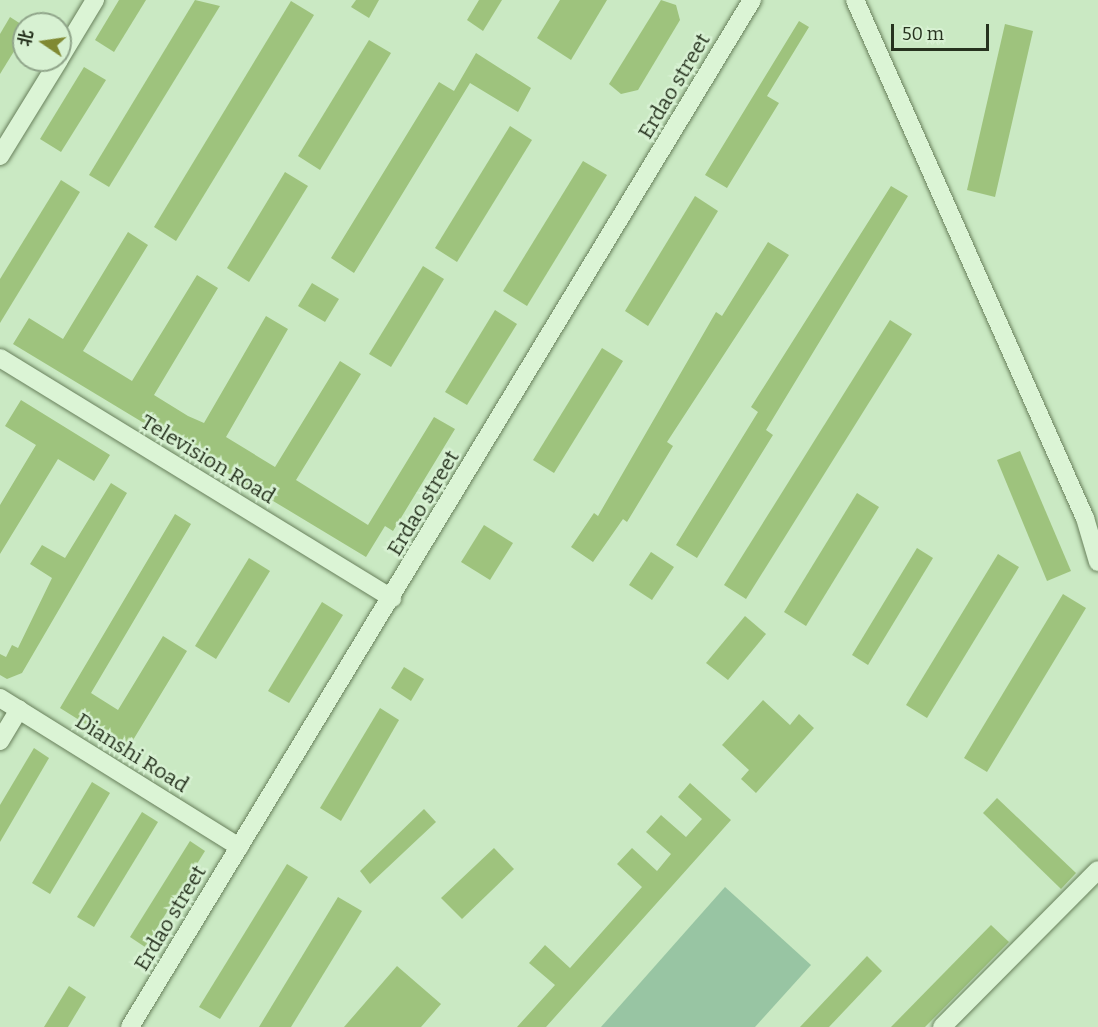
<!DOCTYPE html>
<html>
<head>
<meta charset="utf-8">
<style>
  body { margin:0 }
  #map { position:relative; width:1098px; height:1027px; overflow:hidden; background:#cae9c3; font-family:Bitter,"Noto Sans SC",serif }
  div>[style] { position:absolute }
  .green>* { inset:0; background:#98c5a3 }
  .building>* { inset:0; background:#9ec37d }
  .roads { filter:drop-shadow(0 0 2px #69815c) drop-shadow(0 0 2px #69815c) }
  .minor>* { height:18px; margin:-9px; padding:0 9px; transform-origin:9px; border-radius:9px; background:#dbf4d5 }
  span { translate:-50% -50%; white-space:nowrap; text-align:center; line-height:1.15; -webkit-text-stroke:5px #d7f1d2; paint-order:stroke }
  .street-label { font-size:21px; color:#26321e }
  .north { position:absolute; left:12px; top:12px; width:60px; height:60px; box-sizing:border-box; background:#d7f1d2; border:2px solid #90a58a; border-radius:50%; rotate:283deg; font-size:16px; font-weight:700; line-height:24px; text-align:center; color:#26321e }
  .north::after { content:''; display:block; margin:auto; width:21px; height:27px; background:#808932; clip-path:polygon(50% 0,100% 100%,50% 72%,0 100%) }
  .scale { position:absolute; left:891px; top:24px; width:98px; height:27px; box-sizing:border-box; border:3px solid #26321e; border-top:0; padding-left:8px; font-size:18px; line-height:21px; white-space:nowrap; color:#26321e; -webkit-text-stroke:4px #d7f1d2; paint-order:stroke }
</style>
</head>
<body>
<div id="map">
  <div class="green">
    <i style="clip-path:polygon(725px 887px,811px 965px,755px 1027px,601px 1027px)"></i>
  </div>
  <div class="building">
    <i style="clip-path:polygon(119px 0,146px 0,114px 52px,95px 40px)"></i>
    <i style="clip-path:polygon(195px 0,220px 6px,109px 187px,89px 175px)"></i>
    <i style="clip-path:polygon(356px 0,379px 0,369px 18px,351px 7px)"></i>
    <i style="clip-path:polygon(479px 0,502px 0,483px 31px,467px 20px)"></i>
    <i style="clip-path:polygon(560px 0,607px 0,571px 60px,537px 38px)"></i>
    <i style="clip-path:polygon(661px 0,676px 5px,680px 20px,638px 90px,621px 94px,609px 84px)"></i>
    <i style="clip-path:polygon(291px 1px,314px 15px,176px 241px,154px 227px)"></i>
    <i style="clip-path:polygon(10px 17px,24px 26px,24px 35px,0 74px,0 34px)"></i>
    <i style="clip-path:polygon(799px 21px,809px 27px,767px 96px,779px 103px,727px 188px,705px 175px)"></i>
    <i style="clip-path:polygon(1005px 24px,1033px 31px,995px 197px,967px 190px)"></i>
    <i style="clip-path:polygon(369px 40px,391px 53px,320px 170px,298px 156px)"></i>
    <i style="clip-path:polygon(476px 53px,531px 88px,518px 112px,470px 83px,354px 273px,331px 258px,439px 82px,454px 91px)"></i>
    <i style="clip-path:polygon(84px 67px,106px 80px,61px 152px,40px 139px)"></i>
    <i style="clip-path:polygon(510px 126px,532px 140px,457px 262px,435px 248px)"></i>
    <i style="clip-path:polygon(583px 161px,607px 175px,527px 306px,503px 291px)"></i>
    <i style="clip-path:polygon(285px 172px,308px 186px,249px 282px,227px 268px)"></i>
    <i style="clip-path:polygon(61px 180px,80px 192px,0 323px,0 279px)"></i>
    <i style="clip-path:polygon(891px 186px,908px 196px,766px 430px,773px 435px,697px 558px,676px 545px,758px 412px,751px 407px)"></i>
    <i style="clip-path:polygon(695px 196px,718px 211px,648px 326px,625px 311px)"></i>
    <i style="clip-path:polygon(128px 232px,148px 245px,83px 351px,132px 381px,197px 275px,218px 288px,154px 395px,188px 416px,204px 423px,266px 316px,288px 329px,226px 437px,275px 467px,340px 361px,361px 374px,296px 480px,368px 525px,434px 417px,455px 429px,393px 531px,385px 526px,366px 557px,13px 344px,29px 318px,63px 339px)"></i>
    <i style="clip-path:polygon(768px 242px,789px 255px,667px 442px,673px 446px,627px 522px,623px 519px,593px 562px,571px 547px,594px 513px,598px 516px,716px 312px,722px 316px)"></i>
    <i style="clip-path:polygon(423px 266px,444px 279px,391px 367px,369px 354px)"></i>
    <i style="clip-path:polygon(312px 283px,339px 299px,325px 322px,298px 306px)"></i>
    <i style="clip-path:polygon(495px 310px,517px 324px,467px 405px,445px 392px)"></i>
    <i style="clip-path:polygon(890px 320px,912px 334px,746px 599px,724px 585px)"></i>
    <i style="clip-path:polygon(602px 348px,623px 361px,554px 473px,533px 460px)"></i>
    <i style="clip-path:polygon(21px 400px,110px 455px,94px 481px,58px 459px,0 554px,0 505px,36px 445px,5px 426px)"></i>
    <i style="clip-path:polygon(1020px 451px,1071px 571px,1047px 581px,997px 460px)"></i>
    <i style="clip-path:polygon(111px 483px,127px 493px,22px 673px,7px 679px,0 675px,0 654px,6px 657px,12px 645px,18px 648px,52px 578px,30px 564px,42px 545px,65px 558px)"></i>
    <i style="clip-path:polygon(857px 493px,879px 507px,806px 626px,784px 612px)"></i>
    <i style="clip-path:polygon(175px 514px,191px 524px,91px 693px,118px 710px,163px 636px,187px 651px,127px 750px,60px 708px)"></i>
    <i style="clip-path:polygon(484px 525px,513px 543px,490px 580px,461px 562px)"></i>
    <i style="clip-path:polygon(917px 548px,933px 558px,868px 665px,852px 655px)"></i>
    <i style="clip-path:polygon(651px 552px,674px 567px,652px 600px,629px 585px)"></i>
    <i style="clip-path:polygon(998px 554px,1019px 567px,927px 718px,906px 705px)"></i>
    <i style="clip-path:polygon(249px 558px,270px 571px,216px 659px,195px 646px)"></i>
    <i style="clip-path:polygon(1063px 594px,1086px 608px,987px 772px,964px 758px)"></i>
    <i style="clip-path:polygon(322px 602px,343px 615px,289px 703px,268px 691px)"></i>
    <i style="clip-path:polygon(745px 616px,766px 634px,728px 680px,706px 663px)"></i>
    <i style="clip-path:polygon(404px 667px,424px 679px,411px 701px,391px 688px)"></i>
    <i style="clip-path:polygon(763px 700px,790px 725px,799px 714px,814px 728px,756px 793px,741px 779px,749px 770px,722px 745px)"></i>
    <i style="clip-path:polygon(380px 708px,399px 720px,341px 821px,320px 808px)"></i>
    <i style="clip-path:polygon(34px 748px,49px 758px,0 842px,0 805px)"></i>
    <i style="clip-path:polygon(92px 782px,110px 793px,50px 894px,32px 883px)"></i>
    <i style="clip-path:polygon(690px 783px,731px 820px,546px 1027px,517px 1027px,555px 985px,529px 963px,545px 945px,570px 968px,642px 887px,617px 864px,632px 848px,657px 871px,671px 854px,646px 832px,661px 815px,686px 837px,702px 819px,678px 797px)"></i>
    <i style="clip-path:polygon(997px 798px,1076px 873px,1061px 889px,983px 813px)"></i>
    <i style="clip-path:polygon(424px 809px,436px 822px,370px 884px,360px 871px)"></i>
    <i style="clip-path:polygon(142px 812px,158px 822px,94px 927px,77px 917px)"></i>
    <i style="clip-path:polygon(190px 841px,205px 851px,145px 947px,130px 937px)"></i>
    <i style="clip-path:polygon(494px 848px,514px 869px,462px 919px,441px 898px)"></i>
    <i style="clip-path:polygon(287px 864px,308px 877px,220px 1019px,199px 1007px)"></i>
    <i style="clip-path:polygon(338px 897px,362px 911px,291px 1027px,259px 1027px)"></i>
    <i style="clip-path:polygon(991px 925px,1009px 942px,925px 1027px,891px 1027px)"></i>
    <i style="clip-path:polygon(867px 956px,882px 971px,829px 1027px,800px 1027px)"></i>
    <i style="clip-path:polygon(397px 966px,441px 1004px,421px 1027px,344px 1027px)"></i>
    <i style="clip-path:polygon(69px 986px,86px 997px,68px 1027px,44px 1027px)"></i>
  </div>
  <div class="roads">
    <div class="minor">
      <i style="left:855px;top:0;width:567px;rotate:66.06deg"></i>
      <i style="left:1085px;top:518px;width:46px;rotate:73.5deg"></i>
      <i style="left:60px;top:58px;width:68px;rotate:-58.9deg"></i>
      <i style="left:0;top:156px;width:113px;rotate:-58.4deg"></i>
      <i style="left:0;top:358px;width:460px;rotate:31.5deg"></i>
      <i style="left:0;top:698px;width:282px;rotate:31.9deg"></i>
      <i style="left:0;top:741px;width:37px;rotate:-59deg"></i>
      <i style="left:130px;top:1027px;width:1201px;rotate:-58.8deg"></i>
      <i style="left:942px;top:1027px;width:221px;rotate:-45.2deg"></i>
    </div>
  </div>
  <div class="street-label">
    <span style="left:674px;top:86px;rotate:-59deg">Erdao street</span>
    <span style="left:208px;top:459px;rotate:31deg">Television Road</span>
    <span style="left:423px;top:503px;rotate:-59deg">Erdao street</span>
    <span style="left:132px;top:753px;rotate:32deg">Dianshi Road</span>
    <span style="left:170px;top:918px;rotate:-59deg">Erdao street</span>
  </div>
  <div class="north">北</div>
  <div class="scale">50 m</div>
</div>
</body>
</html>
